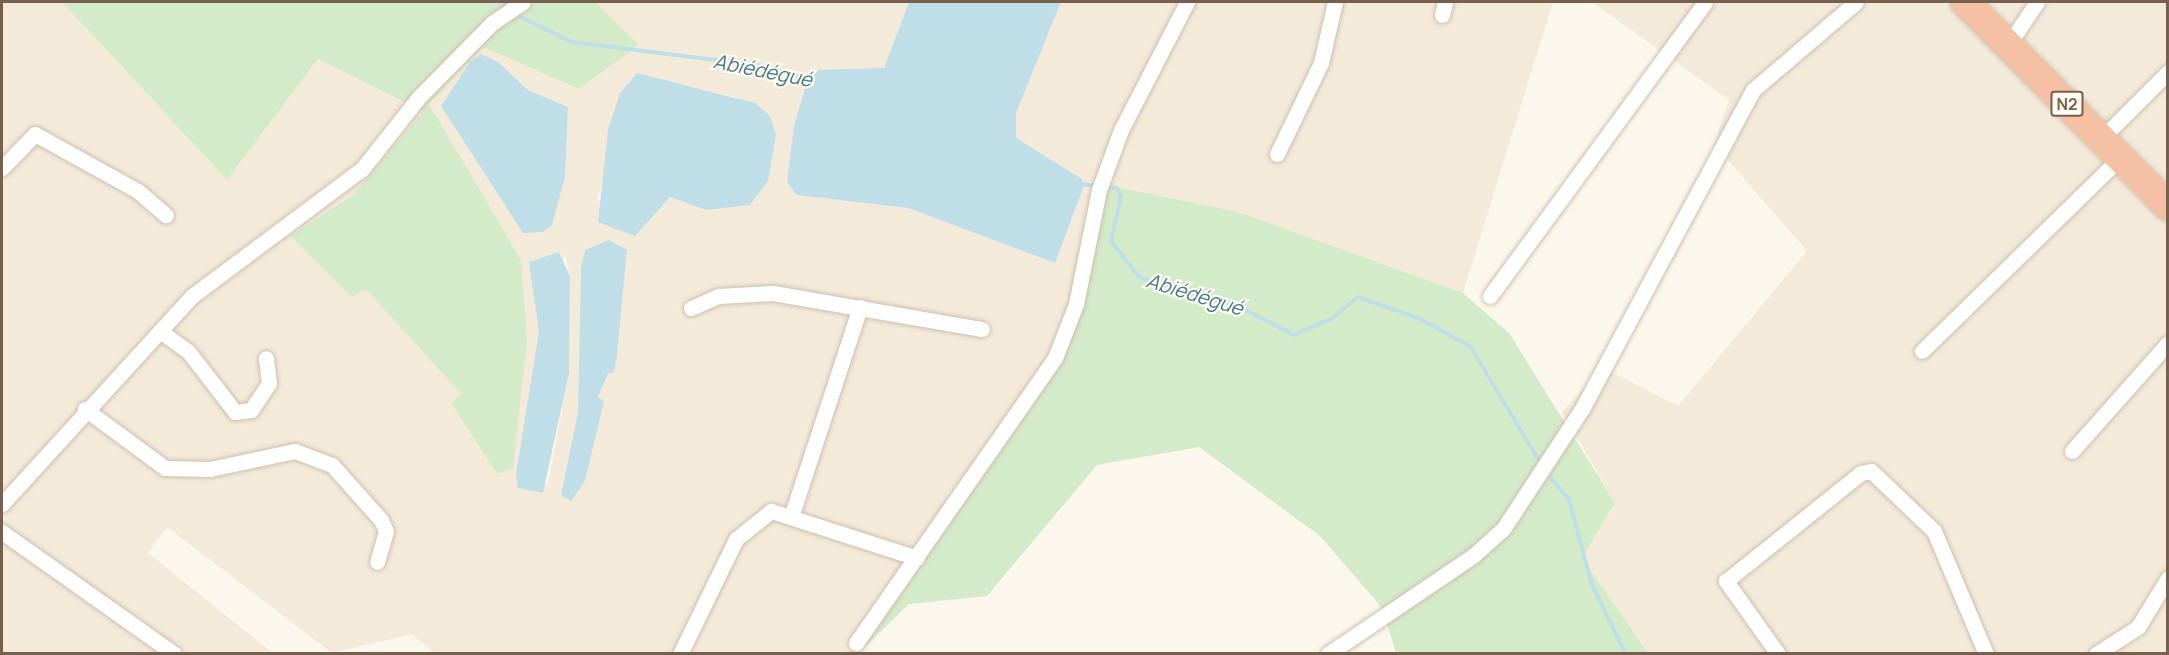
<!DOCTYPE html>
<html>
<head>
<meta charset="utf-8">
<style>
  body { margin:0 }
  #map { position:relative; width:2169px; height:655px; overflow:hidden; background:#fcf7ec; font-family:Manrope,sans-serif }
  div>[style] { position:absolute }
  .residential>* { inset:0; background:#f4eada }
  .green>* { inset:0; background:#d4ebc9 }
  .water>* { inset:0; background:#bfdee7 }
  .stream>* { height:4px; margin:-2px; padding:0 2px; transform-origin:2px; border-radius:2px; background:#bfdee7 }
  .roads { filter:drop-shadow(0 0 2px #cfc0b0) drop-shadow(0 0 2px #cfc0b0) }
  .street>* { height:15px; margin:-7.5px; padding:0 7.5px; transform-origin:7.5px; border-radius:7.5px; background:#fff }
  .highway>* { height:28px; margin:-14px; padding:0 14px; transform-origin:14px; border-radius:14px; background:#f5c0a4 }
  span { translate:-50% -50%; white-space:nowrap; text-align:center; line-height:1.15; -webkit-text-stroke:4.5px #fffbf2; paint-order:stroke }
  .shield-label span { padding:2px 4px; background:#fffbf2; border:2px solid; border-radius:4px; -webkit-text-stroke-width:0 }
  .shield-label { font-size:16px; color:#78604e; font-weight:700 }
  .water-label { font-size:20px; color:#477a8b; font-style:italic }
  .frame { position:absolute; inset:0; border:3px solid #78604e; pointer-events:none }
</style>
</head>
<body>
<div id="map">
  <div class="residential">
    <i style="clip-path:polygon(evenodd,2px 2px,62px 2px,227px 180px,318px 59px,423px 113px,353px 195px,290px 237px,366px 288px,447px 378px,462px 395px,452px 404px,497px 474px,521px 260px,429px 105px,483px 47px,579px 89px,638px 45px,595px 2px,909px 2px,884px 68px,810px 70px,794px 126px,787px 181px,796px 195px,908px 208px,1055px 263px,1084px 186px,1082px 179px,1015px 138px,1016px 113px,1061px 2px,1553px 2px,1463px 293px,1239px 212px,1102px 184px,1055px 358px,860px 639px,864px 654px,436px 654px,412px 634px,332px 653px,167px 527px,148px 553px,273px 653px,2px 653px,2px 2px,481px 55px,498px 62px,528px 90px,568px 107px,565px 178px,552px 225px,441px 106px,470px 62px,481px 55px,2px 2px,637px 74px,735px 97px,706px 210px,670px 197px,658px 208px,597px 200px,637px 74px,2px 2px,627px 250px,617px 355px,598px 397px,585px 481px,561px 495px,578px 412px,581px 267px,627px 250px,2px 2px,565px 255px,570px 276px,569px 372px,548px 484px,516px 474px,539px 331px,565px 255px)"></i>
    <i style="clip-path:polygon(1592px 2px,2167px 2px,2167px 653px,1648px 653px,1582px 558px,1615px 503px,1562px 412px,1603px 368px,1678px 406px,1807px 251px,1714px 144px,1729px 100px)"></i>
  </div>
  <div class="green">
    <i style="clip-path:polygon(62px 2px,595px 2px,639px 45px,579px 89px,483px 47px,429px 104px,521px 260px,527px 340px,513px 468px,497px 474px,451px 403px,461px 394px,366px 289px,352px 297px,290px 236px,353px 195px,423px 112px,318px 59px,227px 180px)"></i>
    <i style="clip-path:polygon(1102px 184px,1239px 212px,1463px 293px,1509px 333px,1615px 503px,1582px 558px,1648px 653px,1396px 653px,1382px 608px,1320px 536px,1199px 447px,1097px 465px,987px 596px,909px 604px,866px 646px,860px 639px,1055px 358px)"></i>
  </div>
  <div class="water">
    <i style="clip-path:polygon(909px 2px,1061px 2px,1016px 113px,1016px 138px,1082px 179px,1084px 186px,1055px 263px,908px 208px,796px 195px,787px 181px,794px 126px,810px 70px,884px 68px)"></i>
    <i style="clip-path:polygon(481px 54px,498px 62px,528px 90px,568px 107px,565px 178px,552px 225px,543px 232px,523px 233px,441px 106px,470px 62px)"></i>
    <i style="clip-path:polygon(637px 73px,755px 103px,770px 116px,776px 135px,768px 181px,750px 205px,706px 210px,670px 197px,635px 236px,598px 222px,608px 130px,620px 93px)"></i>
    <i style="clip-path:polygon(609px 240px,627px 250px,617px 355px,614px 372px,608px 374px,598px 397px,604px 401px,585px 481px,571px 501px,561px 495px,578px 412px,581px 267px,585px 250px)"></i>
    <i style="clip-path:polygon(559px 252px,570px 276px,569px 373px,543px 493px,518px 488px,516px 474px,539px 331px,529px 262px)"></i>
  </div>
  <div class="stream">
    <i style="left:500px;top:2px;width:9px;rotate:41deg"></i>
    <i style="left:512px;top:13px;width:67px;rotate:25.8deg"></i>
    <i style="left:572px;top:42px;width:192px;rotate:7.2deg"></i>
    <i style="left:762px;top:66px;width:52px;rotate:15.6deg"></i>
    <i style="left:1081px;top:184px;width:17px;rotate:7deg"></i>
    <i style="left:1105px;top:186px;width:12px;rotate:9deg"></i>
    <i style="left:1117px;top:188px;width:10px;rotate:66deg"></i>
    <i style="left:1121px;top:197px;width:45px;rotate:102.8deg"></i>
    <i style="left:1111px;top:241px;width:46px;rotate:52.1deg"></i>
    <i style="left:1139px;top:277px;width:105px;rotate:16.5deg"></i>
    <i style="left:1240px;top:307px;width:61px;rotate:27.4deg"></i>
    <i style="left:1294px;top:335px;width:40px;rotate:-23.4deg"></i>
    <i style="left:1331px;top:319px;width:35px;rotate:-39deg"></i>
    <i style="left:1358px;top:297px;width:64px;rotate:19.3deg"></i>
    <i style="left:1418px;top:318px;width:59px;rotate:28.3deg"></i>
    <i style="left:1470px;top:346px;width:138px;rotate:59deg"></i>
    <i style="left:1545px;top:471px;width:38px;rotate:50deg"></i>
    <i style="left:1569px;top:500px;width:88px;rotate:74.9deg"></i>
    <i style="left:1592px;top:585px;width:77px;rotate:63.8deg"></i>
  </div>
  <div class="roads">
    <div class="street">
      <i style="left:1442px;top:15px;width:13px;rotate:-77deg"></i>
      <i style="left:2008px;top:45px;width:52px;rotate:-56deg"></i>
      <i style="left:2101px;top:139px;width:95px;rotate:-45deg"></i>
      <i style="left:1277px;top:154px;width:101px;rotate:-64.2deg"></i>
      <i style="left:1321px;top:63px;width:63px;rotate:-77.1deg"></i>
      <i style="left:2px;top:168px;width:47px;rotate:-45.9deg"></i>
      <i style="left:35px;top:134px;width:118px;rotate:29deg"></i>
      <i style="left:138px;top:191px;width:37px;rotate:41deg"></i>
      <i style="left:1490px;top:296px;width:364px;rotate:-53.8deg"></i>
      <i style="left:691px;top:308px;width:30px;rotate:-24deg"></i>
      <i style="left:718px;top:296px;width:55px;rotate:-3.1deg"></i>
      <i style="left:773px;top:293px;width:212px;rotate:9.8deg"></i>
      <i style="left:160px;top:331px;width:34px;rotate:36deg"></i>
      <i style="left:188px;top:351px;width:77px;rotate:52.4deg"></i>
      <i style="left:235px;top:412px;width:16px;rotate:-7deg"></i>
      <i style="left:251px;top:410px;width:32px;rotate:-56deg"></i>
      <i style="left:269px;top:383px;width:25px;rotate:-97deg"></i>
      <i style="left:1922px;top:351px;width:277px;rotate:-44.3deg"></i>
      <i style="left:85px;top:409px;width:99px;rotate:36.4deg"></i>
      <i style="left:165px;top:468px;width:45px;rotate:1.3deg"></i>
      <i style="left:210px;top:469px;width:87px;rotate:-12deg"></i>
      <i style="left:295px;top:451px;width:40px;rotate:21deg"></i>
      <i style="left:332px;top:465px;width:74px;rotate:48.3deg"></i>
      <i style="left:381px;top:520px;width:12px;rotate:66deg"></i>
      <i style="left:386px;top:531px;width:32px;rotate:106deg"></i>
      <i style="left:2072px;top:451px;width:144px;rotate:-48.4deg"></i>
      <i style="left:2px;top:504px;width:282px;rotate:-47.6deg"></i>
      <i style="left:192px;top:296px;width:212px;rotate:-36.8deg"></i>
      <i style="left:362px;top:169px;width:92px;rotate:-51.6deg"></i>
      <i style="left:419px;top:97px;width:104px;rotate:-45.4deg"></i>
      <i style="left:492px;top:23px;width:37px;rotate:-34deg"></i>
      <i style="left:791px;top:517px;width:221px;rotate:-71.8deg"></i>
      <i style="left:2px;top:532px;width:211px;rotate:35.3deg"></i>
      <i style="left:856px;top:643px;width:348px;rotate:-55.1deg"></i>
      <i style="left:1055px;top:358px;width:58px;rotate:-68.7deg"></i>
      <i style="left:1076px;top:304px;width:116px;rotate:-78.6deg"></i>
      <i style="left:1099px;top:190px;width:64px;rotate:-69.9deg"></i>
      <i style="left:1121px;top:130px;width:144px;rotate:-62.7deg"></i>
      <i style="left:680px;top:654px;width:128px;rotate:-64deg"></i>
      <i style="left:736px;top:539px;width:45px;rotate:-38.7deg"></i>
      <i style="left:771px;top:511px;width:153px;rotate:17.8deg"></i>
      <i style="left:1328px;top:654px;width:176px;rotate:-34.1deg"></i>
      <i style="left:1474px;top:555px;width:39px;rotate:-42deg"></i>
      <i style="left:1503px;top:529px;width:146px;rotate:-56.7deg"></i>
      <i style="left:1583px;top:407px;width:360px;rotate:-61.8deg"></i>
      <i style="left:1753px;top:90px;width:135px;rotate:-40.5deg"></i>
      <i style="left:1778px;top:654px;width:90px;rotate:-125.5deg"></i>
      <i style="left:1726px;top:581px;width:173px;rotate:-38.7deg"></i>
      <i style="left:1861px;top:473px;width:10px;rotate:-11deg"></i>
      <i style="left:1871px;top:471px;width:87px;rotate:43.6deg"></i>
      <i style="left:1934px;top:531px;width:134px;rotate:67.1deg"></i>
      <i style="left:2096px;top:654px;width:50px;rotate:-32.7deg"></i>
      <i style="left:2138px;top:627px;width:57px;rotate:-58.5deg"></i>
    </div>
    <div class="highway">
      <i style="left:1965px;top:2px;width:288px;rotate:45.1deg"></i>
    </div>
  </div>
  <div class="shield-label">
    <span style="left:2067px;top:104px">N2</span>
  </div>
  <div class="water-label">
    <span style="left:763px;top:70px;rotate:11deg">Abiédégué</span>
    <span style="left:1195px;top:294px;rotate:17deg">Abiédégué</span>
  </div>
  <div class="frame"></div>
</div>
</body>
</html>
